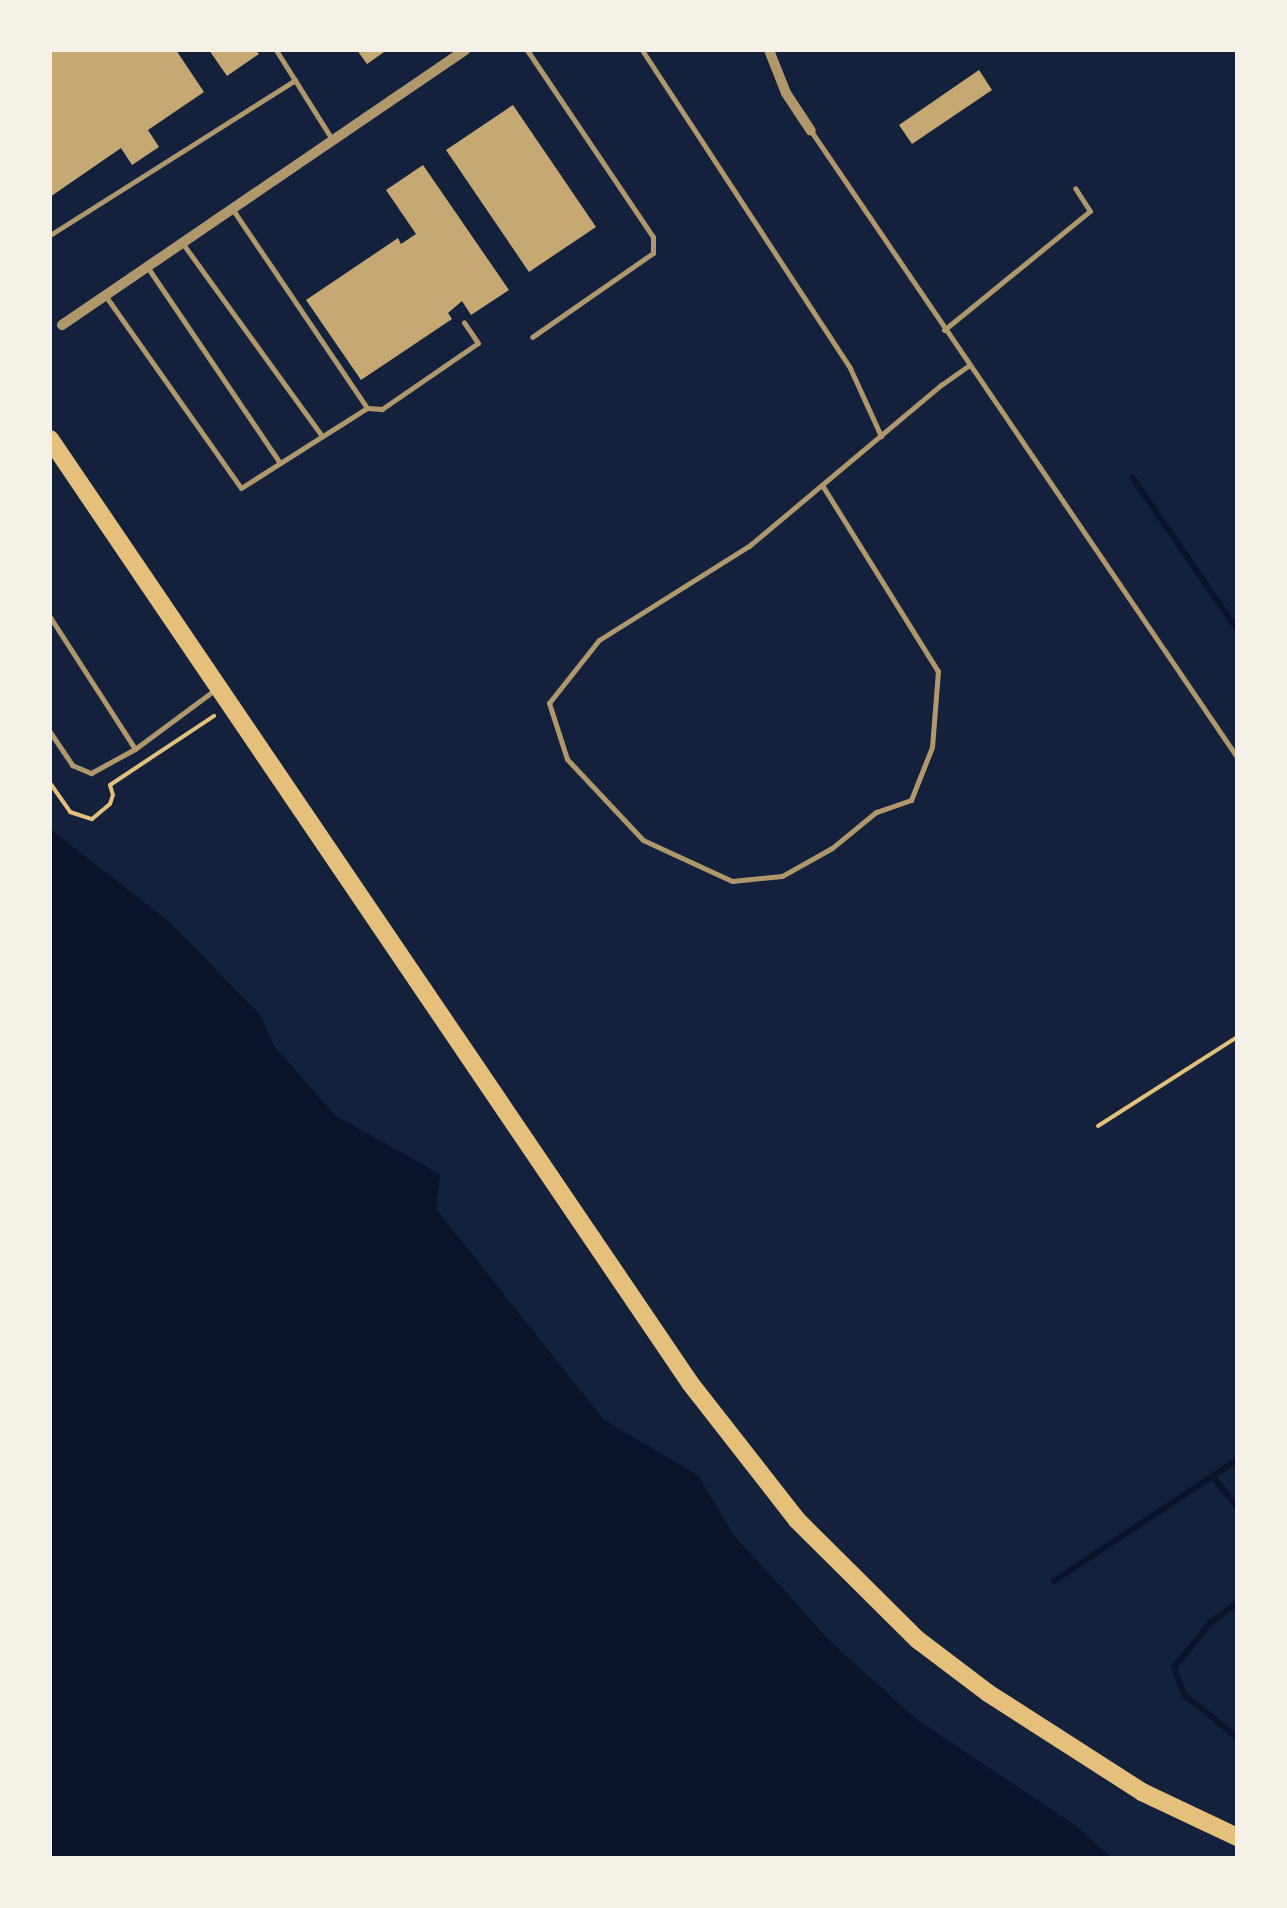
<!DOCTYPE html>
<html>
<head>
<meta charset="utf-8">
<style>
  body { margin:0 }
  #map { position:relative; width:1287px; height:1908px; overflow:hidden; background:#14213d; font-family:Jost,sans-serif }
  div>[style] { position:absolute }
  .water>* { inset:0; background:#0b132b }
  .stream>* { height:6px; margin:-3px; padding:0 3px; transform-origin:3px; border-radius:3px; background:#0b132b }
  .building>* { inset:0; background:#c6a872 }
  .path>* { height:4px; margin:-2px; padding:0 2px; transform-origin:2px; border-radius:2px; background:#e5c07b }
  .service>* { height:5px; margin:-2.5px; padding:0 2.5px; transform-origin:2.5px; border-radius:2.5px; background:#b1986c }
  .minor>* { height:10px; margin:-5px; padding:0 5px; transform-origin:5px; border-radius:5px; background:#b1986c }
  .primary>* { height:18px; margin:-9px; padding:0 9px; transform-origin:9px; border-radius:9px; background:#e5c07b }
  span { translate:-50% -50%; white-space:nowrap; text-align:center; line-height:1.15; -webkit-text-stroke:9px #f6f1e7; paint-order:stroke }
  .frame { position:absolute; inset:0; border:52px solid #f6f1e7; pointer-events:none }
</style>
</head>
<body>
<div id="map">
  <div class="water">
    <i style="clip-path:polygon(50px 829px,167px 920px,260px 1014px,274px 1046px,336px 1116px,440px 1174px,436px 1209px,604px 1420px,698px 1475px,733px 1534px,832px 1643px,915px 1718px,1076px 1826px,1112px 1858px,50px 1858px)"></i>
  </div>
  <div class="stream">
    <i style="left:1132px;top:477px;width:185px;rotate:55.4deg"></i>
    <i style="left:1213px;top:1477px;width:38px;rotate:51deg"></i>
    <i style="left:1054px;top:1581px;width:219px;rotate:-33.5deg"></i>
    <i style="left:1237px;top:1603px;width:32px;rotate:144deg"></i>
    <i style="left:1211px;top:1622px;width:58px;rotate:129.4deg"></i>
    <i style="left:1174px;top:1667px;width:30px;rotate:70deg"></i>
    <i style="left:1184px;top:1695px;width:68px;rotate:38.4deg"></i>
  </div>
  <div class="building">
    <i style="clip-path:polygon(50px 50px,176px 50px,204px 92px,148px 130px,159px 147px,132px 165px,121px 148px,50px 197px)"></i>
    <i style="clip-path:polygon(209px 50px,256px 50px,259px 54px,227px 76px)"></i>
    <i style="clip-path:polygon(357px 50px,387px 50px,367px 64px)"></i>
    <i style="clip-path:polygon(979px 70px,992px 90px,912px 144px,899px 125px)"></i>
    <i style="clip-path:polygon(513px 105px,596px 227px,529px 272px,446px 150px)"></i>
    <i style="clip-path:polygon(423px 165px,509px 290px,471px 315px,462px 301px,448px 313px,452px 319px,361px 380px,306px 300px,398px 238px,401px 244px,416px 234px,386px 190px)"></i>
  </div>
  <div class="path">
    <i style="left:50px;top:783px;width:35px;rotate:55deg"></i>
    <i style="left:70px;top:812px;width:23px;rotate:18deg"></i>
    <i style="left:92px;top:819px;width:23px;rotate:-40deg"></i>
    <i style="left:110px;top:804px;width:9px;rotate:-72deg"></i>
    <i style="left:113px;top:795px;width:10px;rotate:-107deg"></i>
    <i style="left:110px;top:785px;width:125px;rotate:-33.6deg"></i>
    <i style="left:1098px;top:1126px;width:165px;rotate:-32.6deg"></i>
  </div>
  <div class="service">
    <i style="left:276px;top:50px;width:107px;rotate:57.9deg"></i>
    <i style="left:527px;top:50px;width:225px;rotate:56deg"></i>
    <i style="left:653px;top:237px;width:16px;rotate:90deg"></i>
    <i style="left:653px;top:253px;width:147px;rotate:145.2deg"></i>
    <i style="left:642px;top:50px;width:380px;rotate:56.8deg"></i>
    <i style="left:850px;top:368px;width:75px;rotate:65.5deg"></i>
    <i style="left:811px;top:131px;width:757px;rotate:55.76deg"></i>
    <i style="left:233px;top:210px;width:239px;rotate:55.9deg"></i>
    <i style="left:367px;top:408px;width:15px;rotate:4deg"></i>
    <i style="left:382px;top:409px;width:116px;rotate:-34.5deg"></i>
    <i style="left:478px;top:343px;width:25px;rotate:-124deg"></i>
    <i style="left:50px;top:235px;width:290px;rotate:-32.3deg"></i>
    <i style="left:183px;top:244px;width:237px;rotate:54.1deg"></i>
    <i style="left:148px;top:268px;width:235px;rotate:55.9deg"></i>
    <i style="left:107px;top:298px;width:232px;rotate:54.8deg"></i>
    <i style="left:241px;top:488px;width:149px;rotate:-32.4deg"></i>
    <i style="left:944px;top:330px;width:188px;rotate:-39.2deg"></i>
    <i style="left:1090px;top:211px;width:27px;rotate:-123deg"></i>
    <i style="left:822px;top:485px;width:219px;rotate:58.1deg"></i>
    <i style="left:938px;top:671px;width:76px;rotate:94.5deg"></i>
    <i style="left:932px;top:747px;width:57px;rotate:111.6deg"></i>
    <i style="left:911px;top:800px;width:37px;rotate:161deg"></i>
    <i style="left:876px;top:812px;width:57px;rotate:140.7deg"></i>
    <i style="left:832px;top:848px;width:57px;rotate:150.8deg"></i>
    <i style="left:782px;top:876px;width:50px;rotate:174.3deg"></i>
    <i style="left:732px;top:881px;width:98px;rotate:-155.3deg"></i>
    <i style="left:643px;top:840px;width:111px;rotate:-133.2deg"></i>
    <i style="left:567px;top:759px;width:59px;rotate:-107.8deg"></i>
    <i style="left:549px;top:703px;width:80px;rotate:-51.6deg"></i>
    <i style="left:599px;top:640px;width:177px;rotate:-32.1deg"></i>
    <i style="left:749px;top:546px;width:251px;rotate:-40deg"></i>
    <i style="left:941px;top:385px;width:33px;rotate:-35deg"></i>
    <i style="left:50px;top:617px;width:157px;rotate:57.2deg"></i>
    <i style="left:50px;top:732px;width:40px;rotate:56deg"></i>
    <i style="left:72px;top:765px;width:21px;rotate:23deg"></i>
    <i style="left:91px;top:773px;width:50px;rotate:-28.6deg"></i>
    <i style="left:135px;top:749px;width:97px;rotate:-36.6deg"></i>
  </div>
  <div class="minor">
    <i style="left:769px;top:50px;width:46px;rotate:68.4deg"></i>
    <i style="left:786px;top:93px;width:45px;rotate:56.7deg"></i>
    <i style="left:62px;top:325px;width:488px;rotate:-34.3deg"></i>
  </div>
  <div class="primary">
    <i style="left:50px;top:439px;width:1140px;rotate:55.86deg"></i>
    <i style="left:690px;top:1383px;width:174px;rotate:52deg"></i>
    <i style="left:797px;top:1520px;width:170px;rotate:44.8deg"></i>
    <i style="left:918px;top:1640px;width:88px;rotate:37.1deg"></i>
    <i style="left:988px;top:1693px;width:183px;rotate:32.7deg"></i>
    <i style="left:1142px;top:1792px;width:105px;rotate:25.3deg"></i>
  </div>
  <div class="frame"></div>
</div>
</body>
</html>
